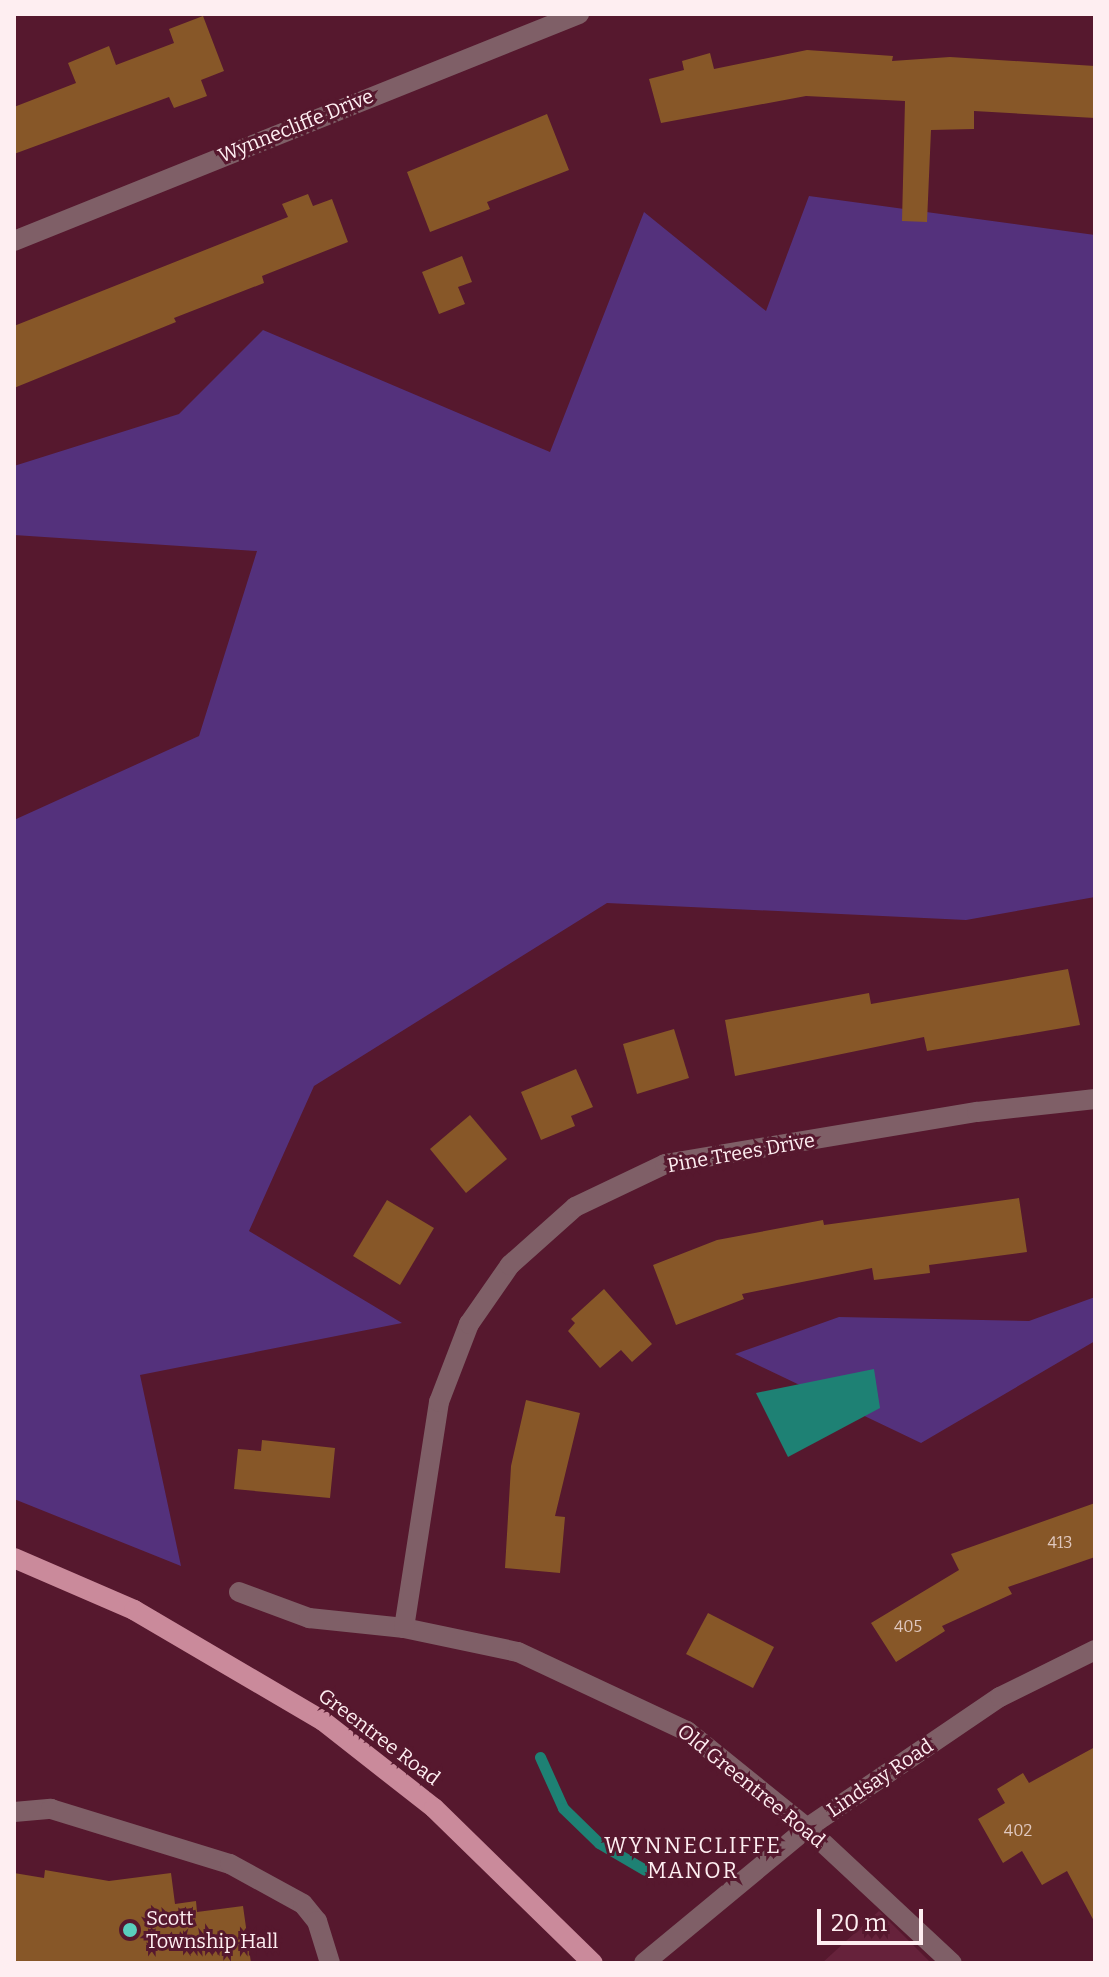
<!DOCTYPE html>
<html>
<head>
<meta charset="utf-8">
<style>
  body { margin:0 }
  #map { position:relative; width:1109px; height:1977px; overflow:hidden; background:#56182e; font-family:Bitter,serif }
  div>[style] { position:absolute }
  .built>* { inset:0; background:#66223b }
  .green>* { inset:0; background:#54317c }
  .water>* { inset:0; background:#1e8174 }
  .stream>* { height:11px; margin:-5.5px; padding:0 5.5px; transform-origin:5.5px; border-radius:5.5px; background:#1e8174 }
  .building>* { inset:0; background:#875728 }
  .lane>* { height:20px; margin:-10px; padding:0 10px; transform-origin:10px; border-radius:10px; background:#7f5f67 }
  .street>* { height:20px; margin:-10px; padding:0 10px; transform-origin:10px; border-radius:10px; background:#7f5f67 }
  .primary>* { height:20px; margin:-10px; padding:0 10px; transform-origin:10px; border-radius:10px; background:#ca8a9b }
  .dots>* { width:22px; height:22px; translate:-50% -50%; box-sizing:border-box; border:4px solid #56182e; border-radius:50% }
  span { translate:-50% -50%; white-space:nowrap; text-align:center; line-height:1.15; -webkit-text-stroke:6px #56182e; paint-order:stroke }
  .number-label { font-size:16px; color:#e0c8bf }
  .number-label span { -webkit-text-stroke-width:0 }
  .street-label { font-size:20px; color:#feeef1 }
  .poi-label { font-size:20px; color:#feeef1 }
  .left { translate:0 -50%; text-align:left }
  .neighbourhood-label { font-size:22px; color:#feeef1; letter-spacing:2px }
  .frame { position:absolute; inset:0; border:16px solid #feeef1; pointer-events:none }
  .scale { position:absolute; left:817px; top:1909px; width:106px; height:36px; box-sizing:border-box; border:4px solid #feeef1; border-top:0; padding-left:10px; font-size:24px; line-height:28px; white-space:nowrap; color:#feeef1; -webkit-text-stroke:6px #56182e; paint-order:stroke }
</style>
</head>
<body>
<div id="map">
  <div class="built">
    <i style="clip-path:polygon(879px 1911px,931px 1963px,822px 1963px)"></i>
  </div>
  <div class="green">
    <i style="clip-path:polygon(809px 196px,1095px 235px,1095px 897px,966px 920px,607px 903px,314px 1086px,249px 1231px,402px 1323px,140px 1375px,181px 1566px,14px 1499px,14px 820px,199px 736px,257px 551px,14px 535px,14px 466px,179px 414px,263px 330px,550px 452px,644px 212px,766px 311px)"></i>
    <i style="clip-path:polygon(1095px 1297px,1095px 1341px,921px 1443px,735px 1354px,839px 1317px,1029px 1321px)"></i>
  </div>
  <div class="water">
    <i style="clip-path:polygon(874px 1369px,880px 1408px,788px 1457px,756px 1393px)"></i>
  </div>
  <div class="stream">
    <i style="left:540px;top:1757px;width:56px;rotate:65.7deg"></i>
    <i style="left:563px;top:1808px;width:50px;rotate:44.2deg"></i>
    <i style="left:599px;top:1843px;width:53px;rotate:30.4deg"></i>
  </div>
  <div class="building">
    <i style="clip-path:polygon(203px 16px,224px 71px,201px 80px,207px 96px,174px 108px,169px 97px,14px 154px,14px 107px,76px 83px,68px 63px,109px 46px,116px 65px,174px 43px,169px 29px)"></i>
    <i style="clip-path:polygon(807px 50px,893px 56px,892px 61px,950px 57px,1095px 66px,1095px 118px,974px 111px,974px 129px,931px 130px,927px 222px,902px 221px,905px 101px,806px 96px,661px 123px,649px 79px,684px 70px,682px 61px,710px 53px,714px 69px)"></i>
    <i style="clip-path:polygon(547px 114px,569px 170px,487px 202px,490px 209px,430px 232px,407px 172px)"></i>
    <i style="clip-path:polygon(308px 194px,313px 206px,332px 199px,348px 242px,262px 276px,264px 283px,174px 318px,176px 322px,14px 388px,14px 326px,288px 217px,282px 204px)"></i>
    <i style="clip-path:polygon(462px 256px,472px 282px,458px 287px,465px 304px,439px 314px,422px 272px)"></i>
    <i style="clip-path:polygon(1068px 969px,1080px 1025px,927px 1051px,924px 1037px,735px 1076px,725px 1020px,869px 993px,871px 1004px)"></i>
    <i style="clip-path:polygon(674px 1029px,689px 1078px,637px 1094px,623px 1044px)"></i>
    <i style="clip-path:polygon(576px 1069px,593px 1107px,571px 1116px,575px 1126px,541px 1140px,521px 1092px)"></i>
    <i style="clip-path:polygon(470px 1115px,507px 1159px,466px 1193px,430px 1149px)"></i>
    <i style="clip-path:polygon(1019px 1198px,1027px 1252px,929px 1265px,930px 1273px,874px 1280px,872px 1268px,742px 1294px,744px 1299px,676px 1325px,653px 1265px,717px 1240px,823px 1220px,824px 1225px)"></i>
    <i style="clip-path:polygon(387px 1200px,434px 1228px,400px 1285px,353px 1256px)"></i>
    <i style="clip-path:polygon(604px 1289px,652px 1344px,632px 1362px,621px 1350px,600px 1368px,568px 1331px,575px 1323px,571px 1319px)"></i>
    <i style="clip-path:polygon(526px 1400px,580px 1413px,555px 1516px,565px 1517px,560px 1573px,505px 1568px,511px 1466px)"></i>
    <i style="clip-path:polygon(262px 1440px,335px 1448px,330px 1498px,234px 1489px,238px 1449px,261px 1451px)"></i>
    <i style="clip-path:polygon(1095px 1503px,1095px 1557px,1008px 1587px,1012px 1594px,942px 1626px,945px 1631px,896px 1662px,871px 1623px,959px 1570px,951px 1554px)"></i>
    <i style="clip-path:polygon(708px 1613px,774px 1647px,753px 1688px,686px 1654px)"></i>
    <i style="clip-path:polygon(1095px 1747px,1095px 1923px,1067px 1871px,1042px 1885px,1022px 1851px,1003px 1863px,978px 1819px,1005px 1803px,997px 1789px,1023px 1773px,1029px 1783px)"></i>
    <i style="clip-path:polygon(45px 1870px,109px 1881px,171px 1873px,175px 1904px,196px 1901px,197px 1912px,243px 1906px,251px 1963px,16px 1963px,14px 1873px,44px 1878px)"></i>
  </div>
  <div class="lane">
    <i style="left:14px;top:1812px;width:37px;rotate:-5deg"></i>
    <i style="left:51px;top:1809px;width:187px;rotate:17.1deg"></i>
    <i style="left:230px;top:1864px;width:83px;rotate:28.7deg"></i>
    <i style="left:303px;top:1904px;width:22px;rotate:51deg"></i>
    <i style="left:317px;top:1921px;width:44px;rotate:72.8deg"></i>
  </div>
  <div class="street">
    <i style="left:14px;top:241px;width:609px;rotate:-21.89deg"></i>
    <i style="left:239px;top:1592px;width:75px;rotate:20.4deg"></i>
    <i style="left:309px;top:1618px;width:96px;rotate:6deg"></i>
    <i style="left:404px;top:1628px;width:116px;rotate:11.9deg"></i>
    <i style="left:518px;top:1652px;width:187px;rotate:25.1deg"></i>
    <i style="left:687px;top:1731px;width:154px;rotate:38.9deg"></i>
    <i style="left:807px;top:1828px;width:198px;rotate:43deg"></i>
    <i style="left:404px;top:1628px;width:229px;rotate:-81.2deg"></i>
    <i style="left:439px;top:1402px;width:84px;rotate:-69deg"></i>
    <i style="left:469px;top:1324px;width:72px;rotate:-55.2deg"></i>
    <i style="left:510px;top:1265px;width:87px;rotate:-41.7deg"></i>
    <i style="left:575px;top:1207px;width:100px;rotate:-25.5deg"></i>
    <i style="left:665px;top:1164px;width:316px;rotate:-9.5deg"></i>
    <i style="left:977px;top:1112px;width:119px;rotate:-6.3deg"></i>
    <i style="left:644px;top:1963px;width:212px;rotate:-39.6deg"></i>
    <i style="left:807px;top:1828px;width:233px;rotate:-34.2deg"></i>
    <i style="left:1000px;top:1697px;width:106px;rotate:-26.3deg"></i>
  </div>
  <div class="primary">
    <i style="left:14px;top:1558px;width:131px;rotate:23.4deg"></i>
    <i style="left:134px;top:1610px;width:219px;rotate:30.4deg"></i>
    <i style="left:323px;top:1721px;width:141px;rotate:38.1deg"></i>
    <i style="left:434px;top:1808px;width:222px;rotate:44.3deg"></i>
  </div>
  <div class="dots">
    <i style="left:130px;top:1930px;background:#5acebd"></i>
  </div>
  <div class="number-label">
    <span style="left:1060px;top:1543px">413</span>
    <span style="left:908px;top:1627px">405</span>
    <span style="left:1018px;top:1831px">402</span>
  </div>
  <div class="street-label">
    <span style="left:296px;top:126px;rotate:-22deg">Wynnecliffe Drive</span>
    <span style="left:741px;top:1153px;rotate:-10deg">Pine Trees Drive</span>
    <span style="left:379px;top:1737px;rotate:37deg">Greentree Road</span>
    <span style="left:880px;top:1778px;rotate:-34deg">Lindsay Road</span>
    <span style="left:751px;top:1786px;rotate:39deg">Old Greentree Road</span>
  </div>
  <div class="poi-label">
    <span class="left" style="left:146px;top:1930px">Scott<br>Township Hall</span>
  </div>
  <div class="neighbourhood-label">
    <span style="left:693px;top:1858px">WYNNECLIFFE<br>MANOR</span>
  </div>
  <div class="frame"></div>
  <div class="scale">20 m</div>
</div>
</body>
</html>
